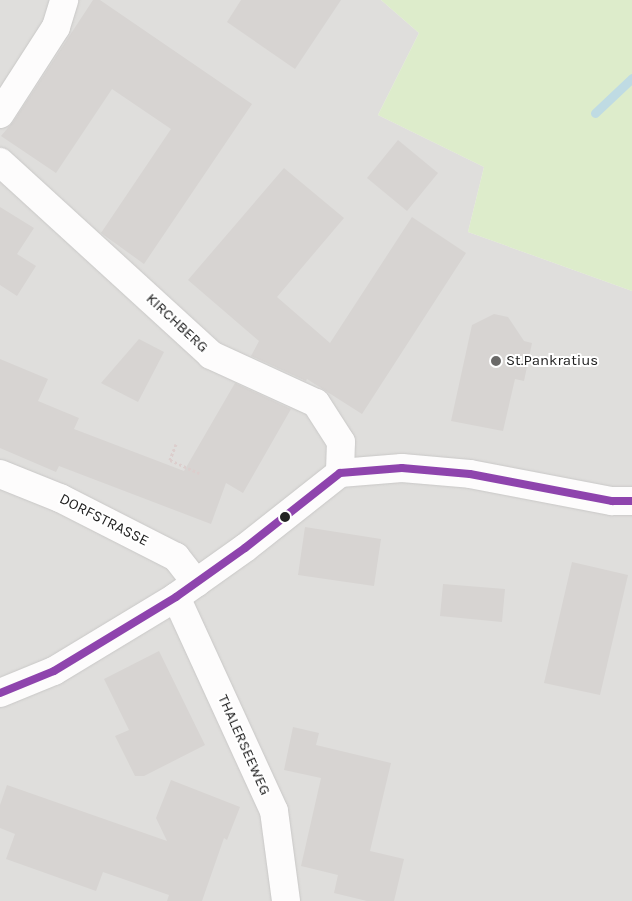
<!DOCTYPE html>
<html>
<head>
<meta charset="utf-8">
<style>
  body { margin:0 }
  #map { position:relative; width:632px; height:901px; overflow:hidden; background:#f0eeeb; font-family:Karla,sans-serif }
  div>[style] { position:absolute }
  .residential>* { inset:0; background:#dfdedc }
  .grass>* { inset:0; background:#ddeccb }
  .stream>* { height:9px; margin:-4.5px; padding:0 4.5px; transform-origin:4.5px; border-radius:4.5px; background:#bfdbe3 }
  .building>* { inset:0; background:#d7d4d2 }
  .path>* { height:3px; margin-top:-1.5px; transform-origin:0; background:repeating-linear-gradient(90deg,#dccecd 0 2.5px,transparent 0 5px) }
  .roads { filter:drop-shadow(0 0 1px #c9c8c7) drop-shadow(0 0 1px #c9c8c7) }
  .minor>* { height:28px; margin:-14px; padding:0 14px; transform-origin:14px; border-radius:14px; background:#fdfcfc }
  .tertiary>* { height:28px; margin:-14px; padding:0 14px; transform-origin:14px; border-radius:14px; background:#fdfcfc }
  .bus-1>* { height:8px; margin:-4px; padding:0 4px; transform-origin:4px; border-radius:4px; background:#8e44ad }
  .dots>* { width:14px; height:14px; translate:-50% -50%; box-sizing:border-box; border:2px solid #fff; border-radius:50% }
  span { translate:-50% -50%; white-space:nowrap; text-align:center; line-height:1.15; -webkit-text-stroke:4px #fff; paint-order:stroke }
  .street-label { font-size:15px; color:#222 }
  .poi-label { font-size:15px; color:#222 }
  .left { translate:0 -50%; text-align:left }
</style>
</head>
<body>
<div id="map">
  <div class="residential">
    <i style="clip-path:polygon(0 0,381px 0,419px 33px,378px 115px,484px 167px,468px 232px,632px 291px,632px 901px,0 901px)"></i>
  </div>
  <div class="grass">
    <i style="clip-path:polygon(381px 0,632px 0,632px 291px,468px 232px,484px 167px,378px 115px,419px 33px)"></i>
  </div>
  <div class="stream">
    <i style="left:595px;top:113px;width:51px;rotate:-43.4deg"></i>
  </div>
  <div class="building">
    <i style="clip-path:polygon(93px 0,100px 0,252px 104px,144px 264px,101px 233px,171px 129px,112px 89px,56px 173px,1px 136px,13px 122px)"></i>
    <i style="clip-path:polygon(241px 0,341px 0,295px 69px,227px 22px)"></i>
    <i style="clip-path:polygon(398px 140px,438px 173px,407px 211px,367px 178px)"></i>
    <i style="clip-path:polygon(284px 168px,344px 218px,277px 297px,330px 343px,412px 217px,466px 253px,362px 414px,307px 379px,306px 381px,251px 356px,259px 341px,188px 280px)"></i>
    <i style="clip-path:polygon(0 207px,34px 228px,17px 254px,36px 266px,17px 296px,0 285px)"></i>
    <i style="clip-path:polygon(494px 314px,508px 317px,524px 341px,532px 343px,524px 381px,515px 379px,503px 431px,451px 421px,472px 325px)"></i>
    <i style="clip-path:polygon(139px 339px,164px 352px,138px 402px,101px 383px)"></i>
    <i style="clip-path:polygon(0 359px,48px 379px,38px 401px,79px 418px,74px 429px,184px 471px,235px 383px,291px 409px,243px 493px,226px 483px,211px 524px,59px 466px,56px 472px,0 448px)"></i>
    <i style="clip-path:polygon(305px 527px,381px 539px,374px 586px,298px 575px)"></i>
    <i style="clip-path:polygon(572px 562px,628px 575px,600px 695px,544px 683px)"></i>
    <i style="clip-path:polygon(443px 584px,505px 589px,502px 622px,440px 616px)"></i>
    <i style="clip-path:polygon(159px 651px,205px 745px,144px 776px,135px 776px,115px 736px,129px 730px,104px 679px)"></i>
    <i style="clip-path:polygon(293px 727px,319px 733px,316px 745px,391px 763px,370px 851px,404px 859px,394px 901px,367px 901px,334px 893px,338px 875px,301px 866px,321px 778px,284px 770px)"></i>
    <i style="clip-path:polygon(171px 780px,240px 807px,227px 840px,224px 838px,202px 901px,167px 901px,169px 895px,103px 872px,96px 891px,6px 859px,15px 834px,0 828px,0 805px,7px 785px,167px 841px,156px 818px)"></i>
  </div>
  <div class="path">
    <i style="left:176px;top:444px;width:17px;rotate:111deg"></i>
    <i style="left:170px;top:460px;width:32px;rotate:24deg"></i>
  </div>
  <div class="roads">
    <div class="minor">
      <i style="left:0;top:114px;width:103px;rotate:-57.2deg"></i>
      <i style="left:56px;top:27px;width:28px;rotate:-73deg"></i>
      <i style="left:0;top:162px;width:286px;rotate:42.4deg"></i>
      <i style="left:211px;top:355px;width:115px;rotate:24.6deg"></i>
      <i style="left:316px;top:403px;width:46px;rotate:57.3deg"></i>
      <i style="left:341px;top:442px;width:31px;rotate:92deg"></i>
      <i style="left:0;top:474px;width:65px;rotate:21.8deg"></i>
      <i style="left:60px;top:498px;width:130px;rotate:27deg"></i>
      <i style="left:176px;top:557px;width:33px;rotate:52deg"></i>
      <i style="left:176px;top:597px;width:235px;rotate:65.4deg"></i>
      <i style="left:274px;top:811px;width:91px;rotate:82.4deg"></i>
    </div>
    <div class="tertiary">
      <i style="left:0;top:693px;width:58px;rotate:-22.2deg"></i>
      <i style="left:54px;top:671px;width:143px;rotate:-31.2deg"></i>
      <i style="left:176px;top:597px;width:85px;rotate:-35.4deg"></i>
      <i style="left:245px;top:548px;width:121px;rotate:-38.3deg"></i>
      <i style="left:340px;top:473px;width:62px;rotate:-4.6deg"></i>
      <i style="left:402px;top:468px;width:68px;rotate:5deg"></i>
      <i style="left:470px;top:474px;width:145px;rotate:10.8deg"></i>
      <i style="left:612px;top:501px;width:20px"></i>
    </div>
  </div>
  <div class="bus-1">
    <i style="left:340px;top:473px;width:62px;rotate:-4.6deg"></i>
    <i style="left:402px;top:468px;width:68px;rotate:5deg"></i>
    <i style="left:470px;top:474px;width:145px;rotate:10.8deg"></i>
    <i style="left:612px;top:501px;width:20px"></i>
    <i style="left:0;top:693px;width:58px;rotate:-22.2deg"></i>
    <i style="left:54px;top:671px;width:143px;rotate:-31.2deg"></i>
    <i style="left:176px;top:597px;width:85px;rotate:-35.4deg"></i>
    <i style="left:245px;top:548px;width:121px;rotate:-38.3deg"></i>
  </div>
  <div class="dots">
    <i style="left:496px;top:361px;background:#6a6968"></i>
    <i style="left:285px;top:517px;background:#222"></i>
  </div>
  <div class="street-label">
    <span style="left:177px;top:323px;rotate:43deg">KIRCHBERG</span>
    <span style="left:104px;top:520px;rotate:27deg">DORFSTRASSE</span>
    <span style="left:244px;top:745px;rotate:66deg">THALERSEEWEG</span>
  </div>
  <div class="poi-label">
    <span class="left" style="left:506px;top:361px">St.Pankratius</span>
  </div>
</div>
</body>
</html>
